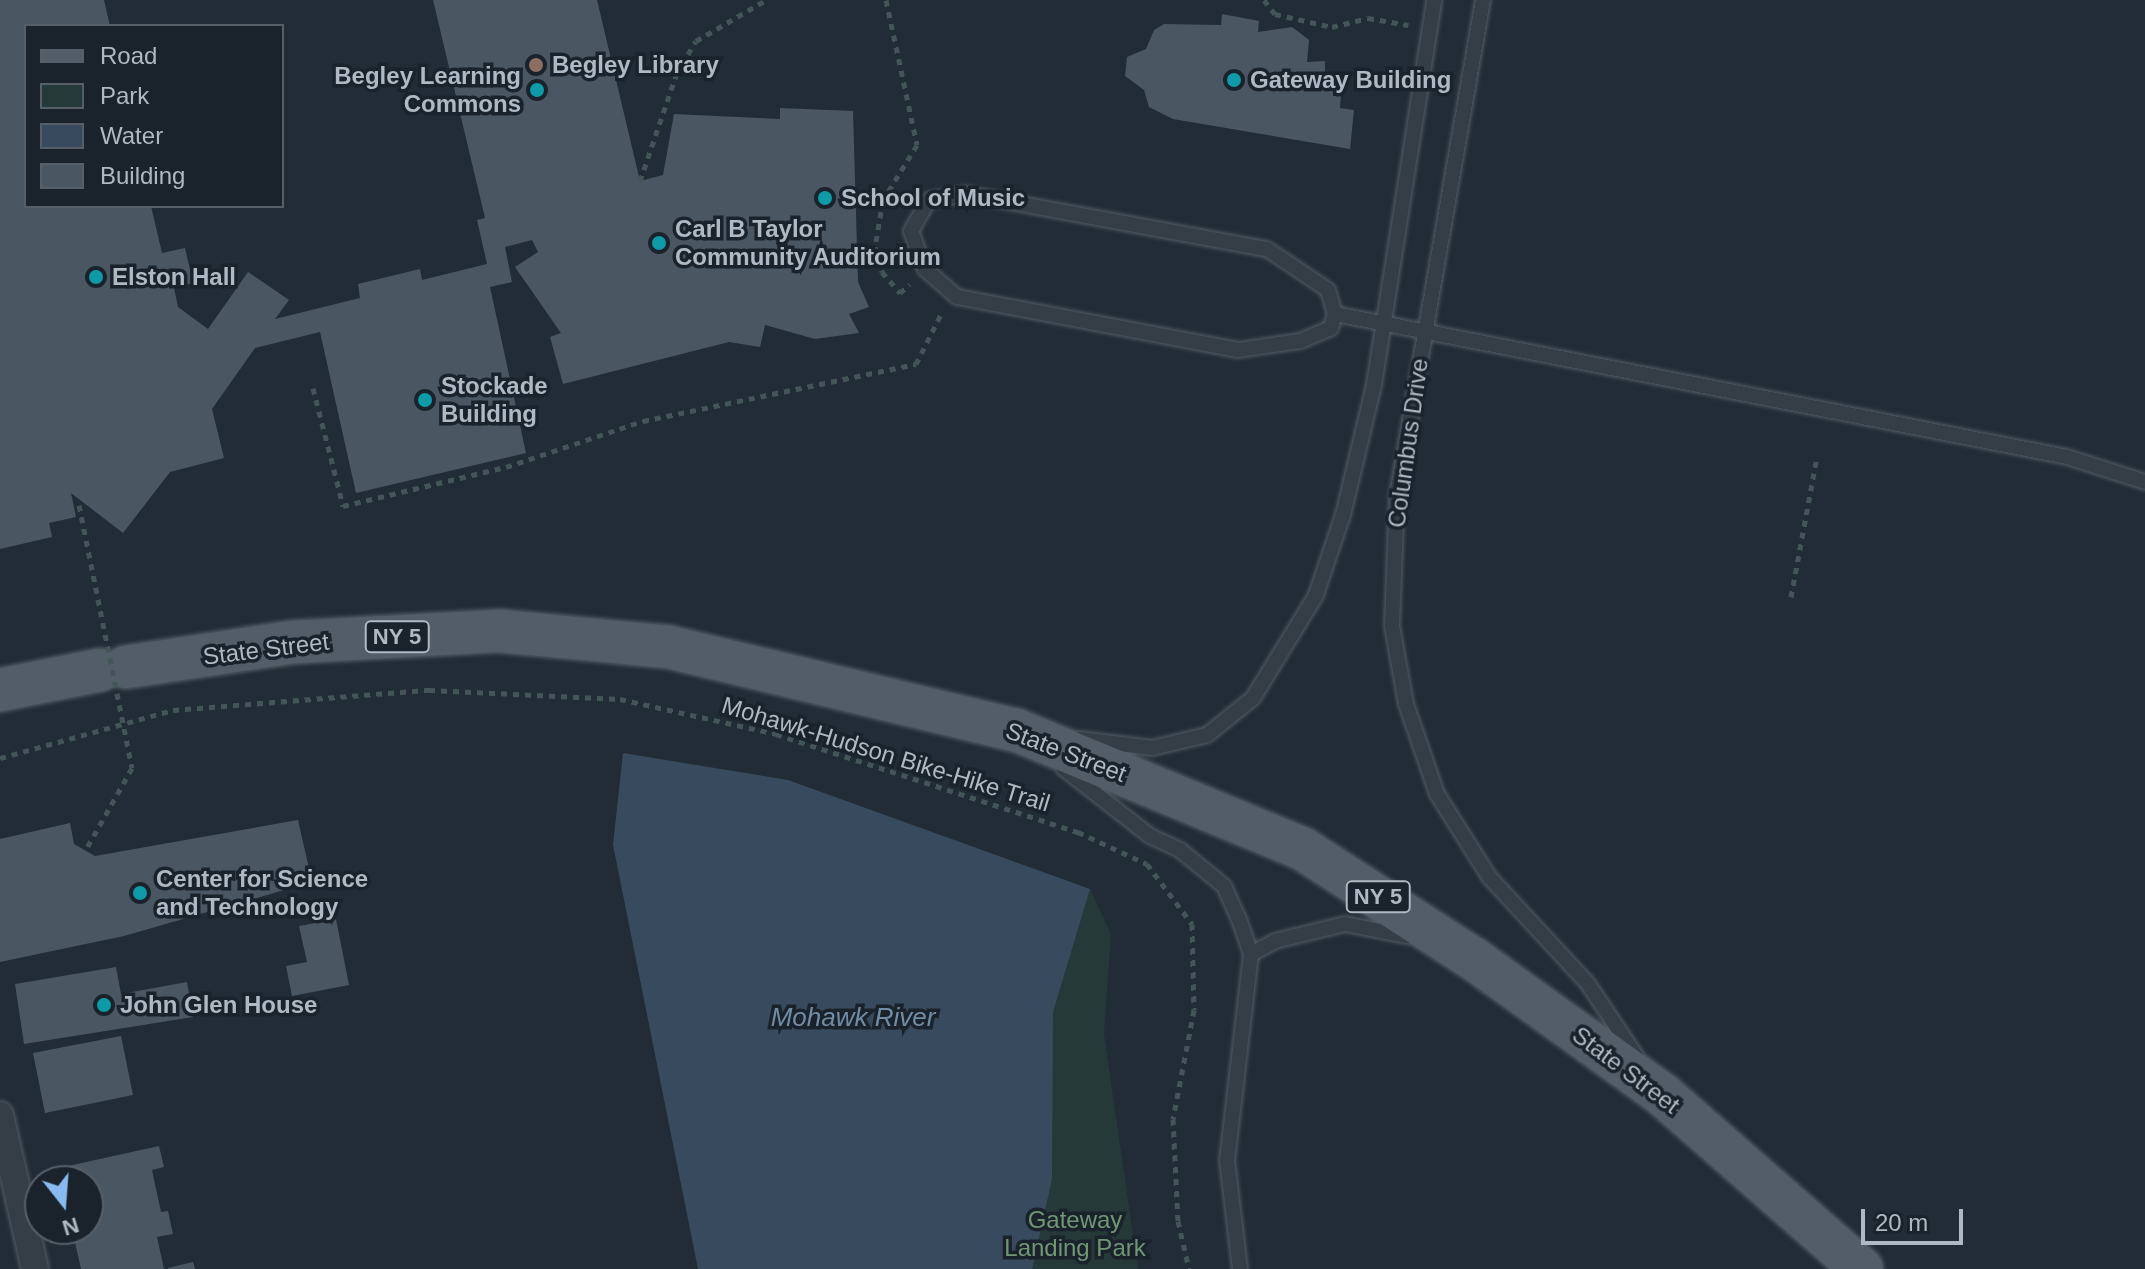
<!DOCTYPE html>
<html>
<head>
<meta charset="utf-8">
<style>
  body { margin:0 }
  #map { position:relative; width:2145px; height:1269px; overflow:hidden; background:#212c36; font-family:Arial,sans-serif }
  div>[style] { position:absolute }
  .green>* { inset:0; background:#243938 }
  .water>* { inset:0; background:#384b5e }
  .building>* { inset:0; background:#4a5762 }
  .path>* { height:5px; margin-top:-2.5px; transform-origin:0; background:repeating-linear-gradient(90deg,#435556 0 6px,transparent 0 12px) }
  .roads { filter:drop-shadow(0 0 2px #525c64) drop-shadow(0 0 2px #525c64) }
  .lane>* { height:14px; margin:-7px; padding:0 7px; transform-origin:7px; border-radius:7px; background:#353e46 }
  .street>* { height:26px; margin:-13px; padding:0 13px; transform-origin:13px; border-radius:13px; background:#353e46 }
  .primary>* { height:42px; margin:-21px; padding:0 21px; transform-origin:21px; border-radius:21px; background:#535d67 }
  .path-bridge>* { height:5px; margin-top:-2.5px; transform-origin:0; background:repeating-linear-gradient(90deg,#435556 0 6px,transparent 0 12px) }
  .dots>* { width:22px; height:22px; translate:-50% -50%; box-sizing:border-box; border:4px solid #1a232b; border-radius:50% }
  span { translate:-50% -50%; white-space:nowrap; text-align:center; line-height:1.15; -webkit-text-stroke:7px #1a232b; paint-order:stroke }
  .shield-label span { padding:2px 6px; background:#1a232b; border:2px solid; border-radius:6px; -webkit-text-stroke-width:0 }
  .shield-label { font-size:22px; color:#afb9c3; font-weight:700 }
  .poi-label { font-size:24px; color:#afb9c3; font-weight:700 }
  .left { translate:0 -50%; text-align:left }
  .right { translate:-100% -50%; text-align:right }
  .street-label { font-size:24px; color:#afb9c3 }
  .park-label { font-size:24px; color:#709775 }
  .water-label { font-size:26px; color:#718ca5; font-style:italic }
  .legend { position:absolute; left:24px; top:24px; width:260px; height:184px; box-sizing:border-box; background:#1a232b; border:2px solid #565f68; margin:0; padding:10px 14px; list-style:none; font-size:24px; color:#afb9c3 }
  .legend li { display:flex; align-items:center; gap:16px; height:40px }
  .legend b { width:40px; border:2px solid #565f68 }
  .north { position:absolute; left:24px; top:1165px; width:80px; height:80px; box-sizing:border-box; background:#1a232b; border:2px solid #565f68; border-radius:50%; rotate:163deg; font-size:22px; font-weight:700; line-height:32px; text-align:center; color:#afb9c3 }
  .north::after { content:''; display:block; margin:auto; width:28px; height:36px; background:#87baf0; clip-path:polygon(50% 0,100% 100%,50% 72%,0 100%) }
  .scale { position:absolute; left:1861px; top:1209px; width:102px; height:36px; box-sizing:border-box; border:4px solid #afb9c3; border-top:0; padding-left:10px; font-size:24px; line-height:28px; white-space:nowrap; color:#afb9c3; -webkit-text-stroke:6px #1a232b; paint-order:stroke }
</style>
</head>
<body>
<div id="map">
  <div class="green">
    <i style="clip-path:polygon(1058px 878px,1090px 889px,1111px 934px,1104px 1034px,1138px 1269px,860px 1269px)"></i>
  </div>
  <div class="water">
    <i style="clip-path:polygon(623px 753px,788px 780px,1090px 889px,1053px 1012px,1052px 1179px,1032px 1269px,698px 1269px,613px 845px)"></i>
  </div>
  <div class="building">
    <i style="clip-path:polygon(0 0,104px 0,110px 26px,26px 26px,26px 206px,151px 206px,162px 253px,185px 248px,193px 283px,174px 288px,178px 307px,208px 329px,248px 272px,289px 300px,275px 319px,360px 298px,358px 284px,420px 269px,422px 280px,487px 264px,477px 220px,485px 218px,433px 0,597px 0,640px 181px,663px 175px,674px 114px,780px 119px,780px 108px,853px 111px,858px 282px,869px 307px,849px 314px,859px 333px,815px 339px,765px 325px,760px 347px,729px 342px,563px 384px,550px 337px,561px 333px,515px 267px,538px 252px,532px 240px,505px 247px,512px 282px,490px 287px,526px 453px,356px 493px,320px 332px,255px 348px,212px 409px,224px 458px,170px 472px,123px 533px,71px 493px,76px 517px,49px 523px,52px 537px,0 549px)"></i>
    <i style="clip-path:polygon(1222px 14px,1259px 21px,1258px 32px,1292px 27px,1309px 40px,1307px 62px,1325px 61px,1325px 77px,1342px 79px,1340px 108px,1354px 110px,1350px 149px,1173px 119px,1149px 107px,1144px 90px,1125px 76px,1127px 57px,1146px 49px,1154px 30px,1164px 24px,1221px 25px)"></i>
    <i style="clip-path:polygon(298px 820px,312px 882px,124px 936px,0 962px,0 839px,70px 823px,74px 844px,95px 856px)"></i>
    <i style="clip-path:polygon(336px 919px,349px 985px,292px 996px,286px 966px,307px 962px,299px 926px)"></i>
    <i style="clip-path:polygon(116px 967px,121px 994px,187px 982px,193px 1017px,24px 1044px,15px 984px)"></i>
    <i style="clip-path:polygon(121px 1036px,133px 1095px,45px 1113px,33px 1053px)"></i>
    <i style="clip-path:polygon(159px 1146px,164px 1167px,152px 1170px,161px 1212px,168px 1211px,173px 1234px,157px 1237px,164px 1269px,81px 1269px,72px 1229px,88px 1229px,88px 1181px,61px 1181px,59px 1168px)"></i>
    <i style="clip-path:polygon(193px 1262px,195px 1269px,168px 1269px,168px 1268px)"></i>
  </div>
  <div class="path">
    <i style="left:886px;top:0;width:148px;rotate:77.9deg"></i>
    <i style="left:917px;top:145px;width:65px;rotate:121.7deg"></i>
    <i style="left:883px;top:200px;width:48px;rotate:99.7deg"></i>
    <i style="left:875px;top:247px;width:26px;rotate:74deg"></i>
    <i style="left:882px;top:272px;width:28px;rotate:49deg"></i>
    <i style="left:900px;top:293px;width:13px;rotate:-42deg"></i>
    <i style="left:1264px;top:0;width:18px;rotate:52deg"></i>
    <i style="left:1275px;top:14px;width:58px;rotate:12.8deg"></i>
    <i style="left:1332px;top:27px;width:37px;rotate:-14deg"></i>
    <i style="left:1368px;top:18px;width:41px;rotate:9.9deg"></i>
    <i style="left:640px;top:181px;width:112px;rotate:-71.2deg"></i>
    <i style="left:676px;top:75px;width:39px;rotate:-60deg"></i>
    <i style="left:696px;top:41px;width:81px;rotate:-30.4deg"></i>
    <i style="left:313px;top:388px;width:122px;rotate:75.7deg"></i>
    <i style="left:343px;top:506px;width:168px;rotate:-13.5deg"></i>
    <i style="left:506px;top:467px;width:145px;rotate:-18.6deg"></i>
    <i style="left:643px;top:421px;width:279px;rotate:-11.8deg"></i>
    <i style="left:916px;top:364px;width:58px;rotate:-63.4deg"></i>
    <i style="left:1791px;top:597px;width:142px;rotate:-79.5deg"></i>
    <i style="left:0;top:758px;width:180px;rotate:-15.5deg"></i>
    <i style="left:173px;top:710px;width:257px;rotate:-4.5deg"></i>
    <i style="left:429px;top:690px;width:191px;rotate:2.7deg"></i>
    <i style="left:620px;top:699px;width:160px;rotate:12.6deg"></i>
    <i style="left:776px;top:734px;width:318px;rotate:18deg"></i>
    <i style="left:1078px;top:832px;width:76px;rotate:24.9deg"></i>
    <i style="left:1147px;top:864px;width:75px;rotate:53.1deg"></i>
    <i style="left:1192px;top:924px;width:86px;rotate:88.7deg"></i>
    <i style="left:1194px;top:1010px;width:111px;rotate:100.9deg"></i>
    <i style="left:1173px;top:1119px;width:102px;rotate:87.2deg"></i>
    <i style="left:1178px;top:1221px;width:49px;rotate:77.1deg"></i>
  </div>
  <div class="roads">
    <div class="lane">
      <i style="left:1483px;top:0;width:502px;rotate:99.86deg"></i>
      <i style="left:1397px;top:495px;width:131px;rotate:92.2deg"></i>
      <i style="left:1392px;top:626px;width:79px;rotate:79.8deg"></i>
      <i style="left:1406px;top:704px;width:95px;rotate:71deg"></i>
      <i style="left:1437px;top:794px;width:99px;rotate:57.8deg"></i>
      <i style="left:1490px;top:878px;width:144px;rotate:47.2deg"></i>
      <i style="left:1588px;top:984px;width:90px;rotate:56.3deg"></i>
      <i style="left:966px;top:194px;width:306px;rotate:10.4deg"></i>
      <i style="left:1267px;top:249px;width:73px;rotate:33.9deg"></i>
      <i style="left:1328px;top:290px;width:25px;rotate:74deg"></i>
      <i style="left:1335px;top:314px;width:15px;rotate:106deg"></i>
      <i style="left:1331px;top:328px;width:34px;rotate:157deg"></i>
      <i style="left:1300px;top:341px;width:63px;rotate:171.7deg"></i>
      <i style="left:1238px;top:350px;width:286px;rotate:-169.3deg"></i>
      <i style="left:957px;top:297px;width:43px;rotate:-138.8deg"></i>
      <i style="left:925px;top:269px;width:40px;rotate:-110.2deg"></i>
      <i style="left:911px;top:231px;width:36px;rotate:-60deg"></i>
      <i style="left:929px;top:200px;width:37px;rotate:-9deg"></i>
      <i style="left:1335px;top:314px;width:746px;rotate:11.05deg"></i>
      <i style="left:2067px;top:457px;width:82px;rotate:17.8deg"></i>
      <i style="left:1080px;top:739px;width:73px;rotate:7.1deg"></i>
      <i style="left:1152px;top:748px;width:57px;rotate:-13.3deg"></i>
      <i style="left:1207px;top:735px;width:59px;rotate:-38.8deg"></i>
      <i style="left:1253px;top:698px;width:121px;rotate:-58.5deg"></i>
      <i style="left:1316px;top:595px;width:84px;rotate:-71.4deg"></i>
      <i style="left:1343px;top:515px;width:134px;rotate:-76.6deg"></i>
      <i style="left:1374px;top:385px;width:390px;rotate:-81.1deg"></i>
      <i style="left:1063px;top:768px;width:110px;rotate:38deg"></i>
      <i style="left:1150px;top:836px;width:33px;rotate:25deg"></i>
      <i style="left:1180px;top:850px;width:57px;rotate:39.3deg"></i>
      <i style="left:1224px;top:886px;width:36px;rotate:66deg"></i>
      <i style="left:1239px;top:919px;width:37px;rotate:71deg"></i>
      <i style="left:1251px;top:954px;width:207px;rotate:96.6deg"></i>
      <i style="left:1227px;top:1160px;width:110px;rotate:83.2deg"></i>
      <i style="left:1251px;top:954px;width:27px;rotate:-28deg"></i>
      <i style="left:1275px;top:941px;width:72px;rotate:-13.7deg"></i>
      <i style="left:1345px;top:924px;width:63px;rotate:11deg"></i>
    </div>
    <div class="street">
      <i style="left:0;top:1115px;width:158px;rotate:77.2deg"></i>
    </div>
    <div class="primary">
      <i style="left:126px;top:667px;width:170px;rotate:-8.5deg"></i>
      <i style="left:294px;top:642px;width:206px;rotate:-3.1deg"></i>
      <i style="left:500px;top:631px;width:170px;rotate:5.4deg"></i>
      <i style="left:669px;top:647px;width:357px;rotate:13.5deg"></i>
      <i style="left:1016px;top:730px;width:311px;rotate:22.5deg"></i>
      <i style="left:1303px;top:849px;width:203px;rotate:32.8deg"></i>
      <i style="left:1474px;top:959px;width:233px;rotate:35.7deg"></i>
      <i style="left:1663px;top:1095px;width:264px;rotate:41.2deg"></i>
      <i style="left:0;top:690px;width:102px;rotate:-11.3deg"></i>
    </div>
  </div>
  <div class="path-bridge">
    <i style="left:79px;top:505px;width:268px;rotate:78.6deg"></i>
    <i style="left:132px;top:768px;width:95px;rotate:119.5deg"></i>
  </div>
  <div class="dots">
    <i style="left:536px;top:65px;background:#8d6e63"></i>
    <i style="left:1234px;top:80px;background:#0f9aa8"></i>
    <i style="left:537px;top:90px;background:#0f9aa8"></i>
    <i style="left:825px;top:198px;background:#0f9aa8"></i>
    <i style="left:659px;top:243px;background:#0f9aa8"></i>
    <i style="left:96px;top:277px;background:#0f9aa8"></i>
    <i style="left:425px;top:400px;background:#0f9aa8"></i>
    <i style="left:140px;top:893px;background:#0f9aa8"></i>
    <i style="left:104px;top:1005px;background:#0f9aa8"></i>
  </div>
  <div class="shield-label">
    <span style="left:397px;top:637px">NY 5</span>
    <span style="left:1378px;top:897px">NY 5</span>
  </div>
  <div class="poi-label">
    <span class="left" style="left:552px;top:65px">Begley Library</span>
    <span class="right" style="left:521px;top:90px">Begley Learning<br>Commons</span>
    <span class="left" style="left:1250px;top:80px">Gateway Building</span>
    <span class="left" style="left:841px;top:198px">School of Music</span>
    <span class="left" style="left:675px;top:243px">Carl B Taylor<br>Community Auditorium</span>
    <span class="left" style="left:112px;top:277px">Elston Hall</span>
    <span class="left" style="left:441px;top:400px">Stockade<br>Building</span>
    <span class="left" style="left:156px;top:893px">Center for Science<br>and Technology</span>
    <span class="left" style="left:120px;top:1005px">John Glen House</span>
  </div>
  <div class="street-label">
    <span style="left:1408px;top:443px;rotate:-82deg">Columbus Drive</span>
    <span style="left:266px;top:649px;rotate:-7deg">State Street</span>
    <span style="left:1066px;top:752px;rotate:21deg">State Street</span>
    <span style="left:886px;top:754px;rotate:17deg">Mohawk-Hudson Bike-Hike Trail</span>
    <span style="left:1626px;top:1070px;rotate:37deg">State Street</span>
  </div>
  <div class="park-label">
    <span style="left:1075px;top:1234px">Gateway<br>Landing Park</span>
  </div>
  <div class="water-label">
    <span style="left:853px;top:1018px">Mohawk River</span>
  </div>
  <ul class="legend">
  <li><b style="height:10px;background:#535d67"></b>Road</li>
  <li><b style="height:22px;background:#243938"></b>Park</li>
  <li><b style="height:22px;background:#384b5e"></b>Water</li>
  <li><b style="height:22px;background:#4a5762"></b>Building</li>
  </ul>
  <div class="north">N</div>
  <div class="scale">20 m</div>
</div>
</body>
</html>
